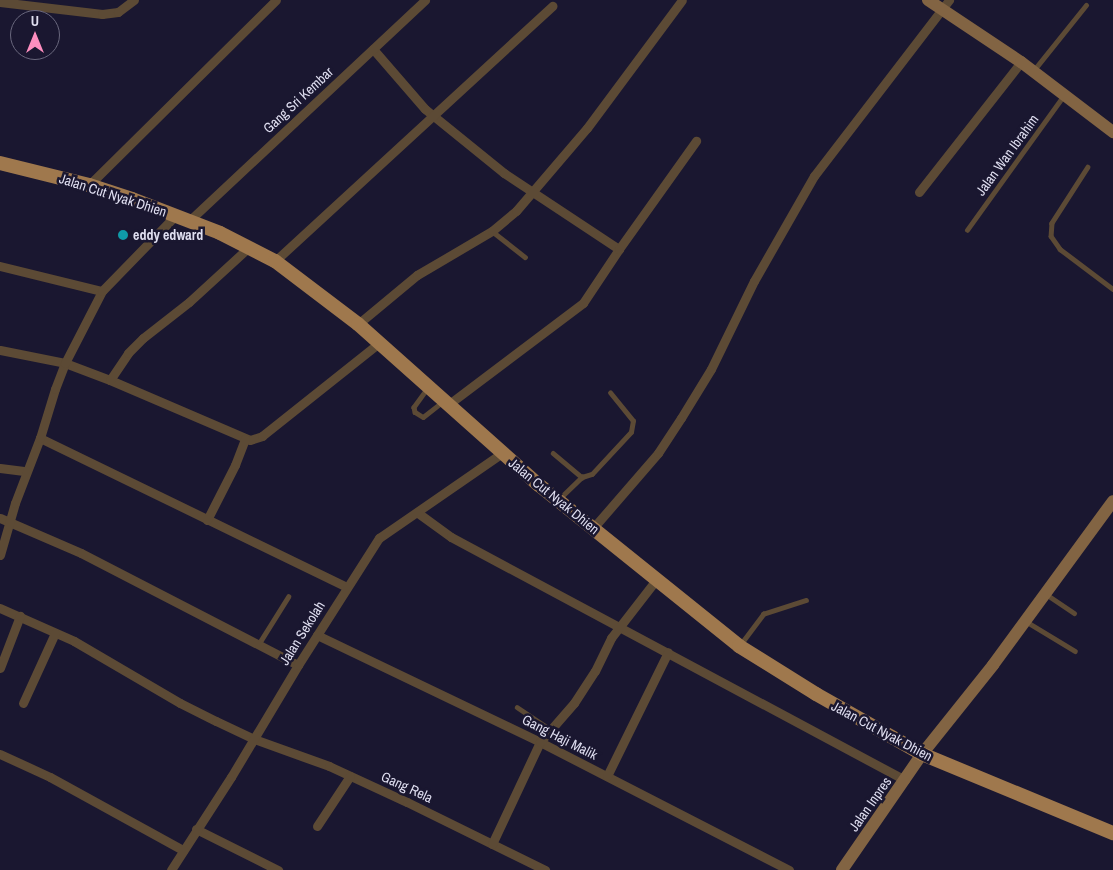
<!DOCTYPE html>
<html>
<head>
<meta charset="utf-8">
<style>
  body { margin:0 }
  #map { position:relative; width:1113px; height:870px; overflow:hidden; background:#1a1730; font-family:"Archivo Narrow",sans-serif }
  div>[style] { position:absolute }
  .lane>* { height:4.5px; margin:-2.25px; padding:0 2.25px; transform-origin:2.25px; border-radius:2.25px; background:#5c4a35 }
  .street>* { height:9px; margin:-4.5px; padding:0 4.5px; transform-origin:4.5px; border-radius:4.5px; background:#5c4a35 }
  .secondary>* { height:12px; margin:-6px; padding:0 6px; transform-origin:6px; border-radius:6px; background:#826443 }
  .primary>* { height:14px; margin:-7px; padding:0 7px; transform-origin:7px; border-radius:7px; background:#9f784d }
  .dots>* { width:14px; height:14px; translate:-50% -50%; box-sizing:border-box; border:2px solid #1a1730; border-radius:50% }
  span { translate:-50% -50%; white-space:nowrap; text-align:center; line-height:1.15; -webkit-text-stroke:5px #1a1730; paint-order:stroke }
  .street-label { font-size:14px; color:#dfdef0 }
  .poi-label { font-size:14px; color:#dfdef0; font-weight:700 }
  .left { translate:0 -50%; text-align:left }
  .north { position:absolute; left:10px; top:10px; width:50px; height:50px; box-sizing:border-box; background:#1a1730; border:1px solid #69677d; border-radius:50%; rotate:0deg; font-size:14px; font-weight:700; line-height:20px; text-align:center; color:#dfdef0 }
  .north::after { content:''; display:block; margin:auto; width:18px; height:22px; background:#fd8ebf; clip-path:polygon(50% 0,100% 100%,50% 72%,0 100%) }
</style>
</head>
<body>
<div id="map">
  <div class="lane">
    <i style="left:1034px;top:70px;width:83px;rotate:-51.3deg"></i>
    <i style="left:1088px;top:167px;width:67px;rotate:122.7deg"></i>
    <i style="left:1052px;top:223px;width:13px;rotate:94deg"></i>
    <i style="left:1051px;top:236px;width:16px;rotate:55deg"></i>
    <i style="left:1060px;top:249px;width:66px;rotate:37deg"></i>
    <i style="left:967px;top:230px;width:166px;rotate:-54.3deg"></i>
    <i style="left:492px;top:231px;width:42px;rotate:38.2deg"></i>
    <i style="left:428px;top:388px;width:24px;rotate:126deg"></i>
    <i style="left:414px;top:407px;width:5px;rotate:79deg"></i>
    <i style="left:415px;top:412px;width:9px;rotate:32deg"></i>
    <i style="left:423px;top:417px;width:24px;rotate:-38deg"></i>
    <i style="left:553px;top:453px;width:38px;rotate:40deg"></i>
    <i style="left:559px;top:499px;width:32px;rotate:-44deg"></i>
    <i style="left:582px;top:477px;width:10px;rotate:-17deg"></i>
    <i style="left:592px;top:474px;width:57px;rotate:-47.1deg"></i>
    <i style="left:631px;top:432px;width:11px;rotate:-80deg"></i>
    <i style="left:633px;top:421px;width:36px;rotate:-129deg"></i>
    <i style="left:1046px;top:594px;width:34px;rotate:34deg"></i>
    <i style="left:1027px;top:622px;width:56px;rotate:31.1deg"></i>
    <i style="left:258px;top:645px;width:57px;rotate:-58deg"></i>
    <i style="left:740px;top:645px;width:39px;rotate:-53deg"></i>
    <i style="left:763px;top:614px;width:45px;rotate:-18deg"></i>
    <i style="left:517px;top:707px;width:40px;rotate:34deg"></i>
  </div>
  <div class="street">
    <i style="left:0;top:2px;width:103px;rotate:6.7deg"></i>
    <i style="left:102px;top:14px;width:16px;rotate:-7deg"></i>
    <i style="left:118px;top:12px;width:20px;rotate:-37deg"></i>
    <i style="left:373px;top:49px;width:79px;rotate:49.1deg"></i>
    <i style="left:425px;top:109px;width:102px;rotate:39deg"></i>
    <i style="left:504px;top:173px;width:138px;rotate:33.5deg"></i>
    <i style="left:89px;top:185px;width:263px;rotate:-44.7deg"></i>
    <i style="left:919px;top:192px;width:165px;rotate:-51.9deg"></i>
    <i style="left:190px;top:220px;width:322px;rotate:-43.1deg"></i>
    <i style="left:275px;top:261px;width:377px;rotate:-42.6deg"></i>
    <i style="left:0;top:266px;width:105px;rotate:13.8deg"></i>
    <i style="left:358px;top:324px;width:77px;rotate:-39.7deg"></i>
    <i style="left:417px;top:275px;width:87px;rotate:-30.4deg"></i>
    <i style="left:492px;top:231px;width:31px;rotate:-40deg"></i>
    <i style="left:516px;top:211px;width:109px;rotate:-49.5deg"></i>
    <i style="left:587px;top:128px;width:159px;rotate:-53.4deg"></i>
    <i style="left:0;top:350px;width:66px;rotate:11.3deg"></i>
    <i style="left:65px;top:363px;width:48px;rotate:20.7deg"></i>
    <i style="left:110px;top:380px;width:152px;rotate:23.2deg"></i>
    <i style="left:250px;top:440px;width:13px;rotate:-18deg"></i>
    <i style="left:262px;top:436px;width:149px;rotate:-38.5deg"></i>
    <i style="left:110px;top:380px;width:32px;rotate:-56deg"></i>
    <i style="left:128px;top:353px;width:21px;rotate:-45deg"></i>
    <i style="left:143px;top:338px;width:58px;rotate:-38deg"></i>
    <i style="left:189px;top:302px;width:81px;rotate:-42.5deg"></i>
    <i style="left:449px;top:404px;width:168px;rotate:-37deg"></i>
    <i style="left:583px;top:303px;width:65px;rotate:-56.3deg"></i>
    <i style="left:619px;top:249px;width:133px;rotate:-54.5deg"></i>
    <i style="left:40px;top:438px;width:341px;rotate:25.9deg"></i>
    <i style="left:0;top:468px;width:26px;rotate:7deg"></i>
    <i style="left:418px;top:513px;width:41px;rotate:36deg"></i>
    <i style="left:451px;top:537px;width:515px;rotate:28.16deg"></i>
    <i style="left:0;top:518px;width:88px;rotate:23.4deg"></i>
    <i style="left:81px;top:553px;width:244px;rotate:27.3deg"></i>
    <i style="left:207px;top:520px;width:62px;rotate:-63deg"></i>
    <i style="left:235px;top:465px;width:28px;rotate:-69deg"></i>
    <i style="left:594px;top:527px;width:98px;rotate:-49.1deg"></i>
    <i style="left:658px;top:453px;width:42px;rotate:-56.7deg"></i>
    <i style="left:681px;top:418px;width:57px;rotate:-58.5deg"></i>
    <i style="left:711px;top:369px;width:98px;rotate:-64deg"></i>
    <i style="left:754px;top:281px;width:121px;rotate:-60.3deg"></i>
    <i style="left:814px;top:176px;width:222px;rotate:-52.5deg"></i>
    <i style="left:0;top:555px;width:54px;rotate:-73.9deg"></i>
    <i style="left:15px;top:503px;width:70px;rotate:-69deg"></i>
    <i style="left:40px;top:438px;width:51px;rotate:-73deg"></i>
    <i style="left:55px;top:389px;width:28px;rotate:-69deg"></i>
    <i style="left:65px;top:363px;width:81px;rotate:-62.8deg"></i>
    <i style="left:102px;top:291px;width:106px;rotate:-45.8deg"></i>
    <i style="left:0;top:608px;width:81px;rotate:24deg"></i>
    <i style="left:74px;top:641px;width:123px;rotate:30.3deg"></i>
    <i style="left:180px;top:703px;width:40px;rotate:26.6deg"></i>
    <i style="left:216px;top:721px;width:42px;rotate:25.3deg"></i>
    <i style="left:254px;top:739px;width:80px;rotate:19.8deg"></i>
    <i style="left:329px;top:766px;width:86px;rotate:24.8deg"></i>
    <i style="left:407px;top:802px;width:154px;rotate:26.2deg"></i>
    <i style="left:317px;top:635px;width:247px;rotate:25.6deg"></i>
    <i style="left:540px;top:742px;width:280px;rotate:27.2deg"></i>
    <i style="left:0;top:668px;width:56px;rotate:-69deg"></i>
    <i style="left:23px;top:703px;width:77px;rotate:-65.4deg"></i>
    <i style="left:0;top:754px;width:55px;rotate:24.7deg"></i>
    <i style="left:50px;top:777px;width:152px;rotate:28.8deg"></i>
    <i style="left:607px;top:776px;width:138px;rotate:-63.8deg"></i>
    <i style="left:317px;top:826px;width:60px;rotate:-56.6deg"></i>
    <i style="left:196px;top:829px;width:92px;rotate:26.6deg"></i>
    <i style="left:492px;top:844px;width:113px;rotate:-64.8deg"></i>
    <i style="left:540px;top:742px;width:52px;rotate:-48.9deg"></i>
    <i style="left:574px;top:703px;width:38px;rotate:-57deg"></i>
    <i style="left:595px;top:671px;width:37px;rotate:-64deg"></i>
    <i style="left:611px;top:638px;width:73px;rotate:-52.2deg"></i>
    <i style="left:171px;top:870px;width:111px;rotate:-57.2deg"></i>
    <i style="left:231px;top:777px;width:131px;rotate:-59.1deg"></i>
    <i style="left:298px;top:665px;width:151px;rotate:-57.5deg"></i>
    <i style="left:379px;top:538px;width:150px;rotate:-34.6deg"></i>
  </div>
  <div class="secondary">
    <i style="left:928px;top:0;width:112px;rotate:33.7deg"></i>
    <i style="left:1021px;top:62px;width:116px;rotate:37.3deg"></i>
    <i style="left:842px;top:870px;width:141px;rotate:-55.4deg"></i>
    <i style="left:922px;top:754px;width:114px;rotate:-51.4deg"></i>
    <i style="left:993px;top:665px;width:203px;rotate:-53.8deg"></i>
  </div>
  <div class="primary">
    <i style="left:0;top:163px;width:92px;rotate:13.9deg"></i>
    <i style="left:89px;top:185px;width:45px;rotate:18deg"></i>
    <i style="left:132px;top:199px;width:94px;rotate:21.1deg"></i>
    <i style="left:220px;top:233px;width:62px;rotate:27deg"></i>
    <i style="left:275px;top:261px;width:104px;rotate:37.2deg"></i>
    <i style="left:358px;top:324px;width:242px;rotate:41.7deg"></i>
    <i style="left:539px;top:485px;width:257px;rotate:38.8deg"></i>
    <i style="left:739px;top:646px;width:91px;rotate:31.9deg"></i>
    <i style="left:816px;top:694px;width:122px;rotate:29.5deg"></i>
    <i style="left:922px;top:754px;width:207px;rotate:22.5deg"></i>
  </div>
  <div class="dots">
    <i style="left:123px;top:235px;background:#0f9aa8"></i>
  </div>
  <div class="street-label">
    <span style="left:298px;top:100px;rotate:-43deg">Gang Sri Kembar</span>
    <span style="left:1007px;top:155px;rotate:-54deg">Jalan Wan Ibrahim</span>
    <span style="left:113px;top:195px;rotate:18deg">Jalan Cut Nyak Dhien</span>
    <span style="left:554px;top:496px;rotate:39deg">Jalan Cut Nyak Dhien</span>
    <span style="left:302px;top:633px;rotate:-58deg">Jalan Sekolah</span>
    <span style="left:882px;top:731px;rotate:28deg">Jalan Cut Nyak Dhien</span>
    <span style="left:560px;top:737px;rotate:27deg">Gang Haji Malik</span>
    <span style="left:407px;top:787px;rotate:25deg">Gang Rela</span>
    <span style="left:870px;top:804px;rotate:-55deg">Jalan Inpres</span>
  </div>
  <div class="poi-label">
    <span class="left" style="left:133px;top:235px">eddy edward</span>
  </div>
  <div class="north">U</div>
</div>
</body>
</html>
